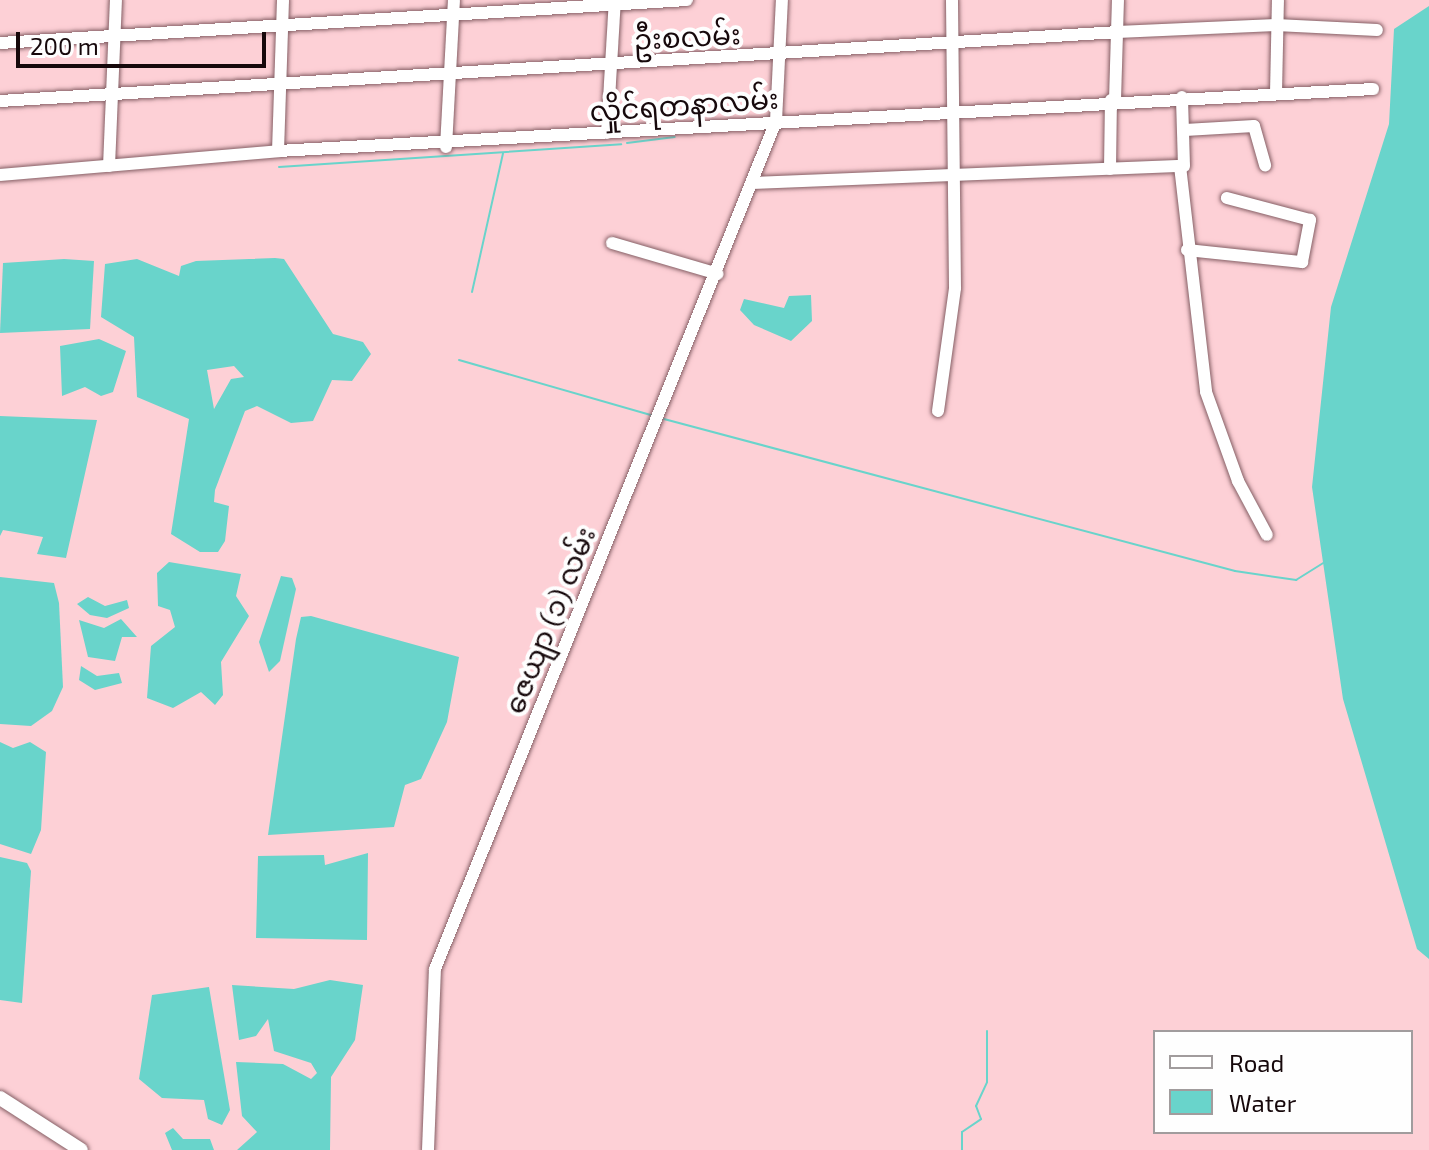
<!DOCTYPE html>
<html>
<head>
<meta charset="utf-8">
<style>
  body { margin:0 }
  #map { position:relative; width:1429px; height:1150px; overflow:hidden; background:#fdd0d6; font-family:"Exo 2","Noto Sans Myanmar",sans-serif }
  div>[style] { position:absolute }
  .water>* { inset:0; background:#69d4cb }
  .stream>* { height:2px; margin:-1px; padding:0 1px; transform-origin:1px; border-radius:1px; background:#69d4cb }
  .roads { filter:drop-shadow(0 0 2px #855f65) drop-shadow(0 0 2px #855f65) }
  .minor>* { height:12px; margin:-6px; padding:0 6px; transform-origin:6px; border-radius:6px; background:#fff }
  .major>* { height:14px; margin:-7px; padding:0 7px; transform-origin:7px; border-radius:7px; background:#fff }
  span { translate:-50% -50%; white-space:nowrap; text-align:center; line-height:1.15; -webkit-text-stroke:8px #fefefe; paint-order:stroke }
  .street-label { font-size:28px; color:#16080b }
  .legend { position:absolute; left:1153px; top:1030px; width:260px; height:104px; box-sizing:border-box; background:#fefefe; border:2px solid #a19c9d; margin:0; padding:10px 14px; list-style:none; font-size:24px; color:#16080b }
  .legend li { display:flex; align-items:center; gap:16px; height:40px }
  .legend b { width:40px; border:2px solid #a19c9d }
  .scale { position:absolute; left:16px; top:32px; width:250px; height:36px; box-sizing:border-box; border:4px solid #16080b; border-top:0; padding-left:10px; font-size:24px; line-height:28px; white-space:nowrap; color:#16080b; -webkit-text-stroke:6px #fefefe; paint-order:stroke }
</style>
</head>
<body>
<div id="map">
  <div class="water">
    <i style="clip-path:polygon(1429px 6px,1429px 959px,1417px 949px,1343px 699px,1312px 487px,1331px 307px,1389px 124px,1394px 29px)"></i>
    <i style="clip-path:polygon(evenodd,275px 258px,284px 259px,333px 334px,363px 342px,371px 354px,352px 381px,332px 380px,313px 421px,291px 423px,257px 406px,245px 411px,215px 490px,214px 502px,229px 506px,225px 541px,218px 552px,200px 552px,171px 534px,189px 419px,137px 397px,134px 337px,101px 317px,105px 264px,137px 259px,179px 276px,181px 266px,196px 261px,275px 258px,234px 366px,244px 377px,231px 379px,214px 409px,207px 370px,234px 366px)"></i>
    <i style="clip-path:polygon(64px 259px,94px 261px,90px 329px,0 333px,3px 263px)"></i>
    <i style="clip-path:polygon(811px 295px,812px 321px,791px 341px,754px 325px,740px 310px,744px 299px,784px 308px,789px 296px)"></i>
    <i style="clip-path:polygon(99px 339px,126px 351px,113px 392px,101px 396px,85px 387px,62px 396px,60px 346px)"></i>
    <i style="clip-path:polygon(0 416px,97px 420px,66px 558px,37px 554px,43px 537px,3px 530px,0 536px)"></i>
    <i style="clip-path:polygon(169px 562px,241px 574px,236px 596px,249px 616px,221px 662px,223px 695px,215px 705px,201px 692px,173px 708px,147px 698px,151px 646px,175px 627px,170px 610px,158px 606px,157px 573px)"></i>
    <i style="clip-path:polygon(281px 576px,292px 578px,296px 589px,280px 661px,269px 672px,259px 642px)"></i>
    <i style="clip-path:polygon(0 577px,54px 583px,59px 603px,63px 687px,52px 711px,31px 726px,0 724px)"></i>
    <i style="clip-path:polygon(88px 597px,105px 606px,127px 600px,129px 608px,107px 618px,90px 615px,77px 604px)"></i>
    <i style="clip-path:polygon(311px 616px,459px 657px,447px 722px,421px 779px,405px 785px,394px 827px,268px 835px,296px 639px,301px 617px)"></i>
    <i style="clip-path:polygon(121px 619px,137px 637px,122px 637px,115px 661px,88px 657px,79px 620px,104px 628px)"></i>
    <i style="clip-path:polygon(81px 666px,97px 676px,119px 673px,122px 683px,95px 690px,79px 680px)"></i>
    <i style="clip-path:polygon(0 742px,13px 748px,30px 742px,46px 752px,41px 830px,31px 854px,0 844px)"></i>
    <i style="clip-path:polygon(368px 853px,367px 940px,256px 938px,258px 856px,324px 855px,325px 865px)"></i>
    <i style="clip-path:polygon(0 857px,27px 863px,31px 871px,22px 1003px,0 1000px)"></i>
    <i style="clip-path:polygon(330px 980px,363px 985px,355px 1040px,331px 1077px,330px 1150px,237px 1150px,257px 1132px,242px 1116px,236px 1062px,283px 1064px,311px 1079px,317px 1073px,311px 1063px,274px 1051px,268px 1019px,256px 1036px,239px 1040px,232px 985px,294px 989px)"></i>
    <i style="clip-path:polygon(209px 987px,230px 1110px,222px 1125px,208px 1119px,204px 1100px,162px 1098px,139px 1079px,152px 995px)"></i>
    <i style="clip-path:polygon(173px 1128px,183px 1139px,210px 1139px,214px 1150px,172px 1150px,165px 1133px)"></i>
  </div>
  <div class="stream">
    <i style="left:627px;top:143px;width:48px;rotate:-7.1deg"></i>
    <i style="left:279px;top:167px;width:343px;rotate:-3.8deg"></i>
    <i style="left:472px;top:292px;width:142px;rotate:-77.4deg"></i>
    <i style="left:459px;top:360px;width:203px;rotate:16deg"></i>
    <i style="left:664px;top:419px;width:591px;rotate:14.91deg"></i>
    <i style="left:1235px;top:571px;width:62px;rotate:8.4deg"></i>
    <i style="left:1296px;top:580px;width:34px;rotate:-32deg"></i>
    <i style="left:962px;top:1150px;width:18px;rotate:-90deg"></i>
    <i style="left:962px;top:1132px;width:23px;rotate:-34deg"></i>
    <i style="left:981px;top:1119px;width:14px;rotate:-111deg"></i>
    <i style="left:976px;top:1106px;width:26px;rotate:-65deg"></i>
    <i style="left:987px;top:1082px;width:51px;rotate:-90deg"></i>
  </div>
  <div class="roads">
    <div class="minor">
      <i style="left:0;top:43px;width:688px;rotate:-3.58deg"></i>
      <i style="left:1276px;top:93px;width:93px;rotate:-88.8deg"></i>
      <i style="left:1115px;top:100px;width:100px;rotate:-88.3deg"></i>
      <i style="left:0;top:101px;width:1119px;rotate:-3.53deg"></i>
      <i style="left:1117px;top:32px;width:159px;rotate:-2.5deg"></i>
      <i style="left:1276px;top:25px;width:101px;rotate:2.8deg"></i>
      <i style="left:1185px;top:130px;width:69px;rotate:-3.3deg"></i>
      <i style="left:1254px;top:126px;width:41px;rotate:74.2deg"></i>
      <i style="left:607px;top:133px;width:133px;rotate:-86.6deg"></i>
      <i style="left:446px;top:147px;width:147px;rotate:-86.9deg"></i>
      <i style="left:278px;top:151px;width:151px;rotate:-88.1deg"></i>
      <i style="left:109px;top:166px;width:166px;rotate:-87.6deg"></i>
      <i style="left:1180px;top:166px;width:227px;rotate:83.4deg"></i>
      <i style="left:1206px;top:392px;width:95px;rotate:70.2deg"></i>
      <i style="left:1238px;top:481px;width:61px;rotate:61.8deg"></i>
      <i style="left:1110px;top:169px;width:69px;rotate:-89.2deg"></i>
      <i style="left:0;top:175px;width:279px;rotate:-4.9deg"></i>
      <i style="left:278px;top:151px;width:1097px;rotate:-3.24deg"></i>
      <i style="left:752px;top:183px;width:432px;rotate:-2.3deg"></i>
      <i style="left:1184px;top:166px;width:69px;rotate:-91.7deg"></i>
      <i style="left:612px;top:243px;width:110px;rotate:16.3deg"></i>
      <i style="left:1187px;top:250px;width:116px;rotate:6deg"></i>
      <i style="left:1302px;top:262px;width:43px;rotate:-79.2deg"></i>
      <i style="left:1310px;top:220px;width:86px;rotate:-165.2deg"></i>
      <i style="left:938px;top:411px;width:124px;rotate:-82.1deg"></i>
      <i style="left:955px;top:288px;width:288px;rotate:-90.6deg"></i>
      <i style="left:428px;top:1150px;width:181px;rotate:-87.8deg"></i>
      <i style="left:435px;top:969px;width:914px;rotate:-68.09deg"></i>
      <i style="left:776px;top:121px;width:121px;rotate:-87.2deg"></i>
    </div>
    <div class="major">
      <i style="left:0;top:1098px;width:96px;rotate:32.7deg"></i>
    </div>
  </div>
  <div class="street-label">
    <span style="left:687px;top:36px;rotate:-3deg">ဦးစလမ်း</span>
    <span style="left:684px;top:104px;rotate:-4deg">လှိုင်ရတနာလမ်း</span>
    <span style="left:549px;top:620px;rotate:-68deg">ဇေယျာ (၁) လမ်း</span>
  </div>
  <ul class="legend">
  <li><b style="height:10px;background:#fff"></b>Road</li>
  <li><b style="height:22px;background:#69d4cb"></b>Water</li>
  </ul>
  <div class="scale">200 m</div>
</div>
</body>
</html>
